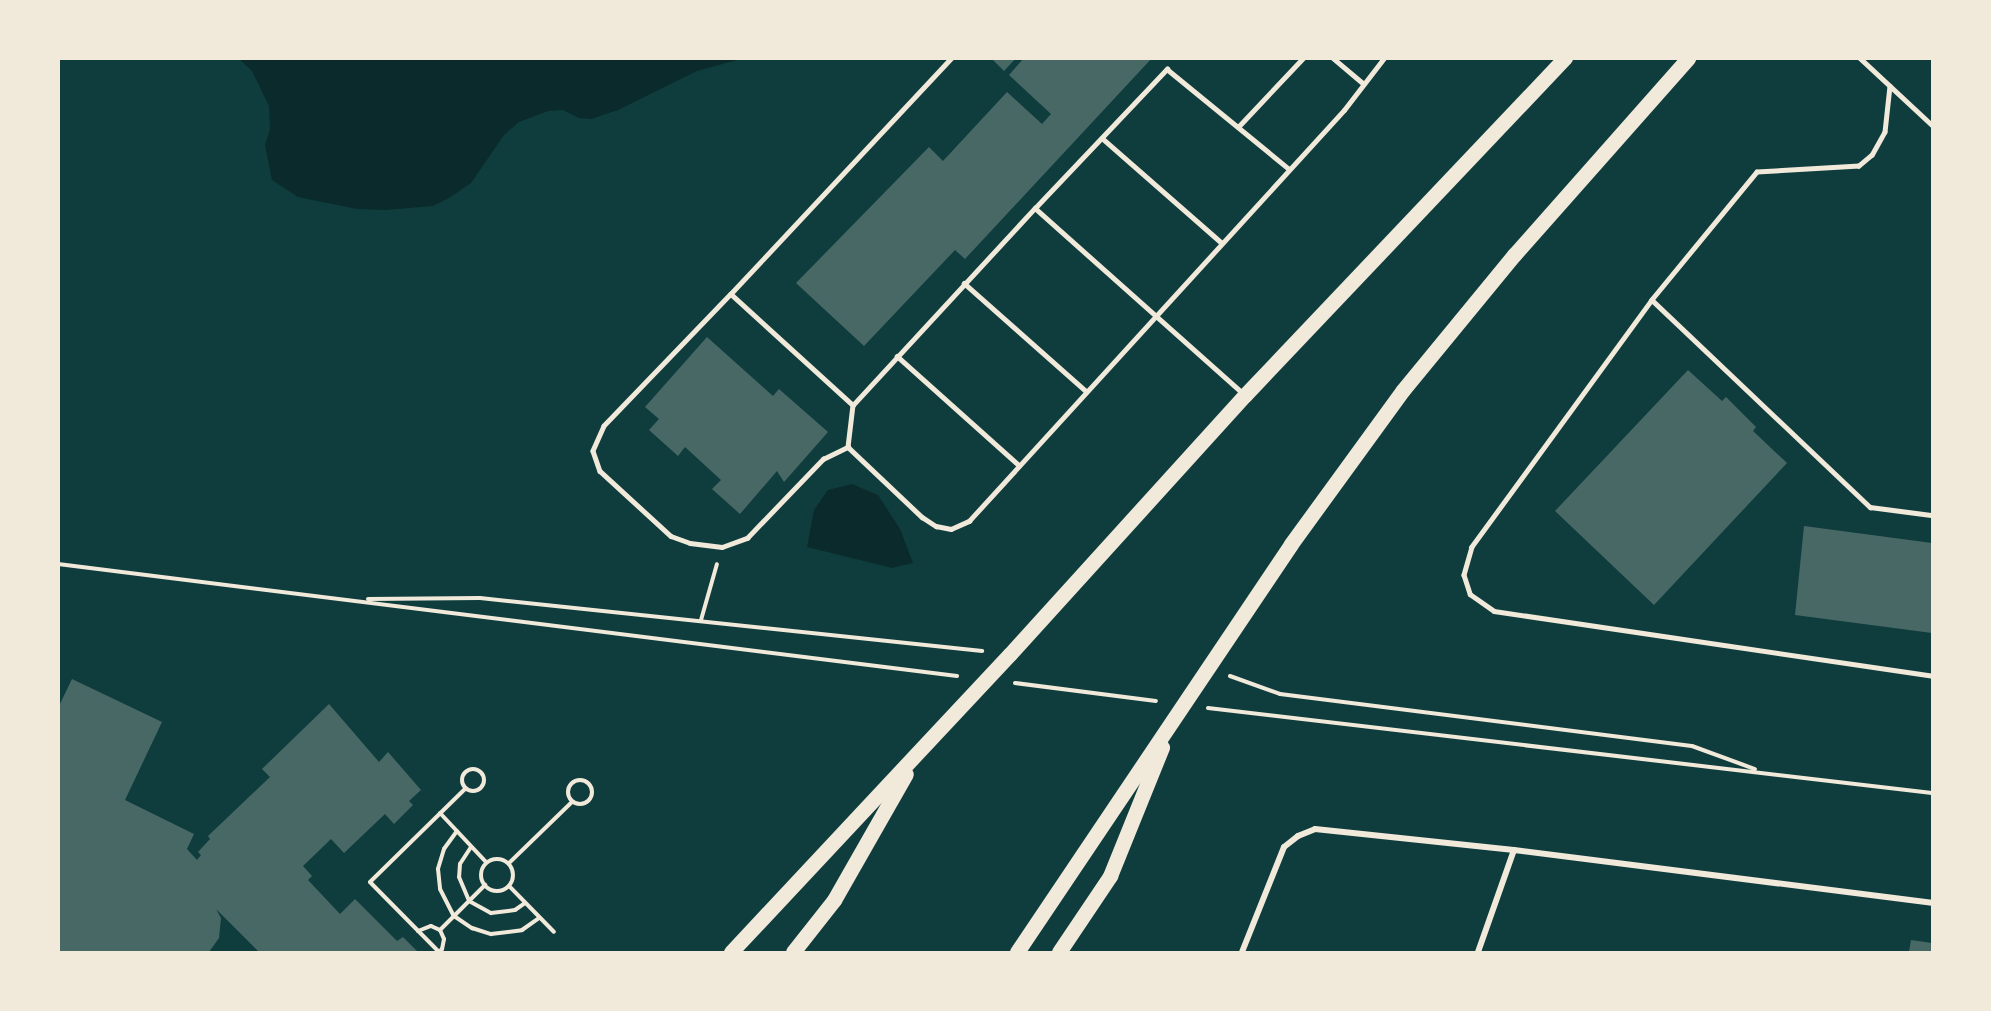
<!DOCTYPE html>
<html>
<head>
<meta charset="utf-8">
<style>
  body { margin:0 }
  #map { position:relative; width:1991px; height:1011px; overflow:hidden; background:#0f3d3e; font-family:"PT Sans",sans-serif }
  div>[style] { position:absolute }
  .water>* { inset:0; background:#0a2a2b }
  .building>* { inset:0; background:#486865 }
  .path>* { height:4px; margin:-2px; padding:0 2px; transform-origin:2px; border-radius:2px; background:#f1e9da }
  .path>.ring { margin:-2px; padding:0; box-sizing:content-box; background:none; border:4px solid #f1e9da; border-radius:50% }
  .service>* { height:4.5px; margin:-2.25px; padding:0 2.25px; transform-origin:2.25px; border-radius:2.25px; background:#f1e9da }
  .minor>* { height:6px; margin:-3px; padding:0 3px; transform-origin:3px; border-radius:3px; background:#f1e9da }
  .primary>* { height:15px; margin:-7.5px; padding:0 7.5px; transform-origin:7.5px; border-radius:7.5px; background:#f1e9da }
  span { translate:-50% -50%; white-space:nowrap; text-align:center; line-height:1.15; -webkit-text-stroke:4.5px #f1e9da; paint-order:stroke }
  .frame { position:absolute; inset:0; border:60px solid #f1e9da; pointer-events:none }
</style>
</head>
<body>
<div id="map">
  <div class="water">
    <i style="clip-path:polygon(239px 59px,741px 59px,697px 71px,618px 110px,591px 119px,579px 118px,563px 110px,548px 111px,519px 122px,504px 135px,471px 183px,449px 198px,433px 206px,385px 210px,357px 209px,298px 197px,272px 180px,265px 145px,270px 129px,269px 106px,252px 71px)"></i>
    <i style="clip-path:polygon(852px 484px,878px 495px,900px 529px,913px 563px,892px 568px,807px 547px,814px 510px,828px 490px)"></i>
  </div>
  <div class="building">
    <i style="clip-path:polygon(991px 58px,1016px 58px,1004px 71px)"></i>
    <i style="clip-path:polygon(1024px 58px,1152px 58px,965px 259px,955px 250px,864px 346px,796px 283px,929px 147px,943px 161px,1007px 92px,1042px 124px,1051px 114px,1009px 75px)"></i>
    <i style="clip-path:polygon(707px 337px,773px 396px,779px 389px,828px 432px,784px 482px,777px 471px,740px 514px,712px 489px,721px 480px,685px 447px,678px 456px,649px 430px,659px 419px,645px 407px)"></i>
    <i style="clip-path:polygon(1688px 370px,1722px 401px,1726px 397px,1756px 427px,1753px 431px,1787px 463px,1654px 605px,1555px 511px)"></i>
    <i style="clip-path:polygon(1804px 526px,1932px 543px,1932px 633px,1795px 615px)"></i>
    <i style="clip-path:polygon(72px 679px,162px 722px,125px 800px,194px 834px,187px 849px,197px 860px,201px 855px,198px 852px,210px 839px,208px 836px,270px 777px,262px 769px,329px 704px,379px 762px,388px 752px,421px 790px,409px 801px,413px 805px,394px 824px,385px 814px,344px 853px,331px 839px,303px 866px,312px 876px,308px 880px,340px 914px,355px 899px,397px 941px,403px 937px,418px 952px,259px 952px,216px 909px,221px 918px,219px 938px,209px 952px,58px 952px,58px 708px)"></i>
    <i style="clip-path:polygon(1911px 940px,1932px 943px,1932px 952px,1909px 952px)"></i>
  </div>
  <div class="path">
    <i style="left:58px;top:564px;width:906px;rotate:7.1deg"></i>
    <i style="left:368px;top:599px;width:112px;rotate:-0.5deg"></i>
    <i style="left:480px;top:598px;width:505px;rotate:6.03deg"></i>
    <i style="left:701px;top:620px;width:58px;rotate:-74.1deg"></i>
    <i style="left:1230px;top:676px;width:53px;rotate:19.8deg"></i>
    <i style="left:1280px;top:694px;width:415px;rotate:7.2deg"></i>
    <i style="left:1692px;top:746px;width:67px;rotate:20.1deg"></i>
    <i style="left:1015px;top:683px;width:142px;rotate:7.3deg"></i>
    <i style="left:1208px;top:708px;width:729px;rotate:6.7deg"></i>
    <i class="ring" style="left:462px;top:769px;width:18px;height:18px"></i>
    <i class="ring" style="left:568px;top:780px;width:20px;height:20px"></i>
    <i style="left:440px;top:813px;width:67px;rotate:46.8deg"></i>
    <i style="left:457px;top:831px;width:22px;rotate:126deg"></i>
    <i style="left:444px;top:849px;width:21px;rotate:107deg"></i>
    <i style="left:438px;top:869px;width:20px;rotate:84deg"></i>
    <i style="left:440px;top:889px;width:30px;rotate:63deg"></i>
    <i style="left:454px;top:916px;width:22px;rotate:34deg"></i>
    <i style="left:472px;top:928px;width:20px;rotate:18deg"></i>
    <i style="left:491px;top:934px;width:31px;rotate:-7deg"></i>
    <i style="left:522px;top:930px;width:21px;rotate:-35deg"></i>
    <i style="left:471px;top:847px;width:20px;rotate:123deg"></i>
    <i style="left:460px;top:864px;width:13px;rotate:94deg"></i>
    <i style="left:459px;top:877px;width:26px;rotate:67deg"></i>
    <i style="left:469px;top:901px;width:25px;rotate:29deg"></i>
    <i style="left:491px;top:913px;width:24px;rotate:-7deg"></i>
    <i style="left:515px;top:910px;width:12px;rotate:-35deg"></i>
    <i class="ring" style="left:481px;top:859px;width:28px;height:28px"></i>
    <i style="left:509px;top:863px;width:88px;rotate:-44.1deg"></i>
    <i style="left:509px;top:886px;width:64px;rotate:45.6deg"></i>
    <i style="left:440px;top:930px;width:64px;rotate:-45deg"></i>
    <i style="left:418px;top:931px;width:14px;rotate:-21deg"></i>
    <i style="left:431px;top:926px;width:10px;rotate:24deg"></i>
    <i style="left:440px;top:930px;width:10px;rotate:66deg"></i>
    <i style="left:444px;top:939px;width:10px;rotate:101deg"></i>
    <i style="left:442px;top:949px;width:4px;rotate:135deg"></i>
    <i style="left:439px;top:952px;width:98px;rotate:-134.6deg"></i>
    <i style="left:370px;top:882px;width:134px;rotate:-44.4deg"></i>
  </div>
  <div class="service">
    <i style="left:952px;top:58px;width:323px;rotate:133.1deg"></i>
    <i style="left:731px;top:294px;width:165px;rotate:42.3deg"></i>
    <i style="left:853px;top:405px;width:42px;rotate:96.8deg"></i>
    <i style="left:848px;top:447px;width:102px;rotate:43.4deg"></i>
    <i style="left:922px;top:517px;width:17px;rotate:33deg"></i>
    <i style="left:936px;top:526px;width:15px;rotate:11deg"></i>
    <i style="left:951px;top:529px;width:20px;rotate:-24deg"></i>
    <i style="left:969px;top:521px;width:556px;rotate:-47.62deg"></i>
    <i style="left:1344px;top:110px;width:66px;rotate:-52.4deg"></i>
    <i style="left:1333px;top:58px;width:40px;rotate:40deg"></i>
    <i style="left:1860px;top:58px;width:98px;rotate:42.9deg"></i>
    <i style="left:1890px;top:86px;width:46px;rotate:96.2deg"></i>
    <i style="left:1885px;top:132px;width:26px;rotate:119deg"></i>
    <i style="left:1872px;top:155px;width:17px;rotate:140deg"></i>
    <i style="left:1859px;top:166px;width:102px;rotate:176.6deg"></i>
    <i style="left:1757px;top:172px;width:166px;rotate:129.4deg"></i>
    <i style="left:1652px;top:300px;width:306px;rotate:126.1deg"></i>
    <i style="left:1472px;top:547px;width:29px;rotate:106deg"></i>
    <i style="left:1464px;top:575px;width:20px;rotate:72deg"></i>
    <i style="left:1470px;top:594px;width:29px;rotate:35deg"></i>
    <i style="left:1494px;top:611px;width:443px;rotate:8.4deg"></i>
    <i style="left:1238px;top:127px;width:95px;rotate:-46.7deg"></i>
    <i style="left:1102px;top:138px;width:159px;rotate:41.2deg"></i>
    <i style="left:1035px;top:208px;width:192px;rotate:-46.5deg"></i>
    <i style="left:1167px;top:69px;width:158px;rotate:39.3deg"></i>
    <i style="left:964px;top:283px;width:163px;rotate:41.5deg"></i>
    <i style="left:731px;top:294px;width:183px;rotate:133.9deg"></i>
    <i style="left:604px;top:426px;width:27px;rotate:114deg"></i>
    <i style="left:593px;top:451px;width:21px;rotate:71deg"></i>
    <i style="left:600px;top:471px;width:96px;rotate:42.5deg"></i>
    <i style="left:671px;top:536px;width:20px;rotate:20deg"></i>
    <i style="left:690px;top:543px;width:32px;rotate:7deg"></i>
    <i style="left:722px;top:547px;width:27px;rotate:-20deg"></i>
    <i style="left:747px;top:538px;width:110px;rotate:-46.1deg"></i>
    <i style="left:823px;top:459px;width:28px;rotate:-26deg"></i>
    <i style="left:1652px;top:300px;width:301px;rotate:43.5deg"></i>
    <i style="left:1870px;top:507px;width:63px;rotate:7.4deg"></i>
    <i style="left:897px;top:356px;width:164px;rotate:41.8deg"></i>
    <i style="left:853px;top:405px;width:268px;rotate:-47.3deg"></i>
    <i style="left:1035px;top:208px;width:278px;rotate:41.7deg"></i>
  </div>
  <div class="minor">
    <i style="left:1242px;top:952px;width:113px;rotate:-68.2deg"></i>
    <i style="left:1284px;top:847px;width:18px;rotate:-38deg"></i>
    <i style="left:1298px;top:836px;width:18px;rotate:-22deg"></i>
    <i style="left:1315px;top:829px;width:200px;rotate:6deg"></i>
    <i style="left:1514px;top:850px;width:421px;rotate:7.2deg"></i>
    <i style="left:1478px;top:952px;width:108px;rotate:-70.6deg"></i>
  </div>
  <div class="primary">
    <i style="left:731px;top:952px;width:408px;rotate:-46.9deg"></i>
    <i style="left:1010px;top:654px;width:350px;rotate:-47.8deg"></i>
    <i style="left:1245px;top:395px;width:465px;rotate:-46.5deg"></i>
    <i style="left:793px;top:952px;width:66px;rotate:-51.7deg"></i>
    <i style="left:834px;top:900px;width:145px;rotate:-60.3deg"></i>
    <i style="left:1017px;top:952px;width:491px;rotate:-56.1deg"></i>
    <i style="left:1291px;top:544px;width:190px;rotate:-54deg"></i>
    <i style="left:1403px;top:390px;width:175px;rotate:-50.6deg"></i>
    <i style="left:1514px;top:255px;width:263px;rotate:-48.5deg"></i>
    <i style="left:1059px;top:952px;width:92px;rotate:-56.1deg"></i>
    <i style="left:1110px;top:876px;width:139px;rotate:-68deg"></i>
  </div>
  <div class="frame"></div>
</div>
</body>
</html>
